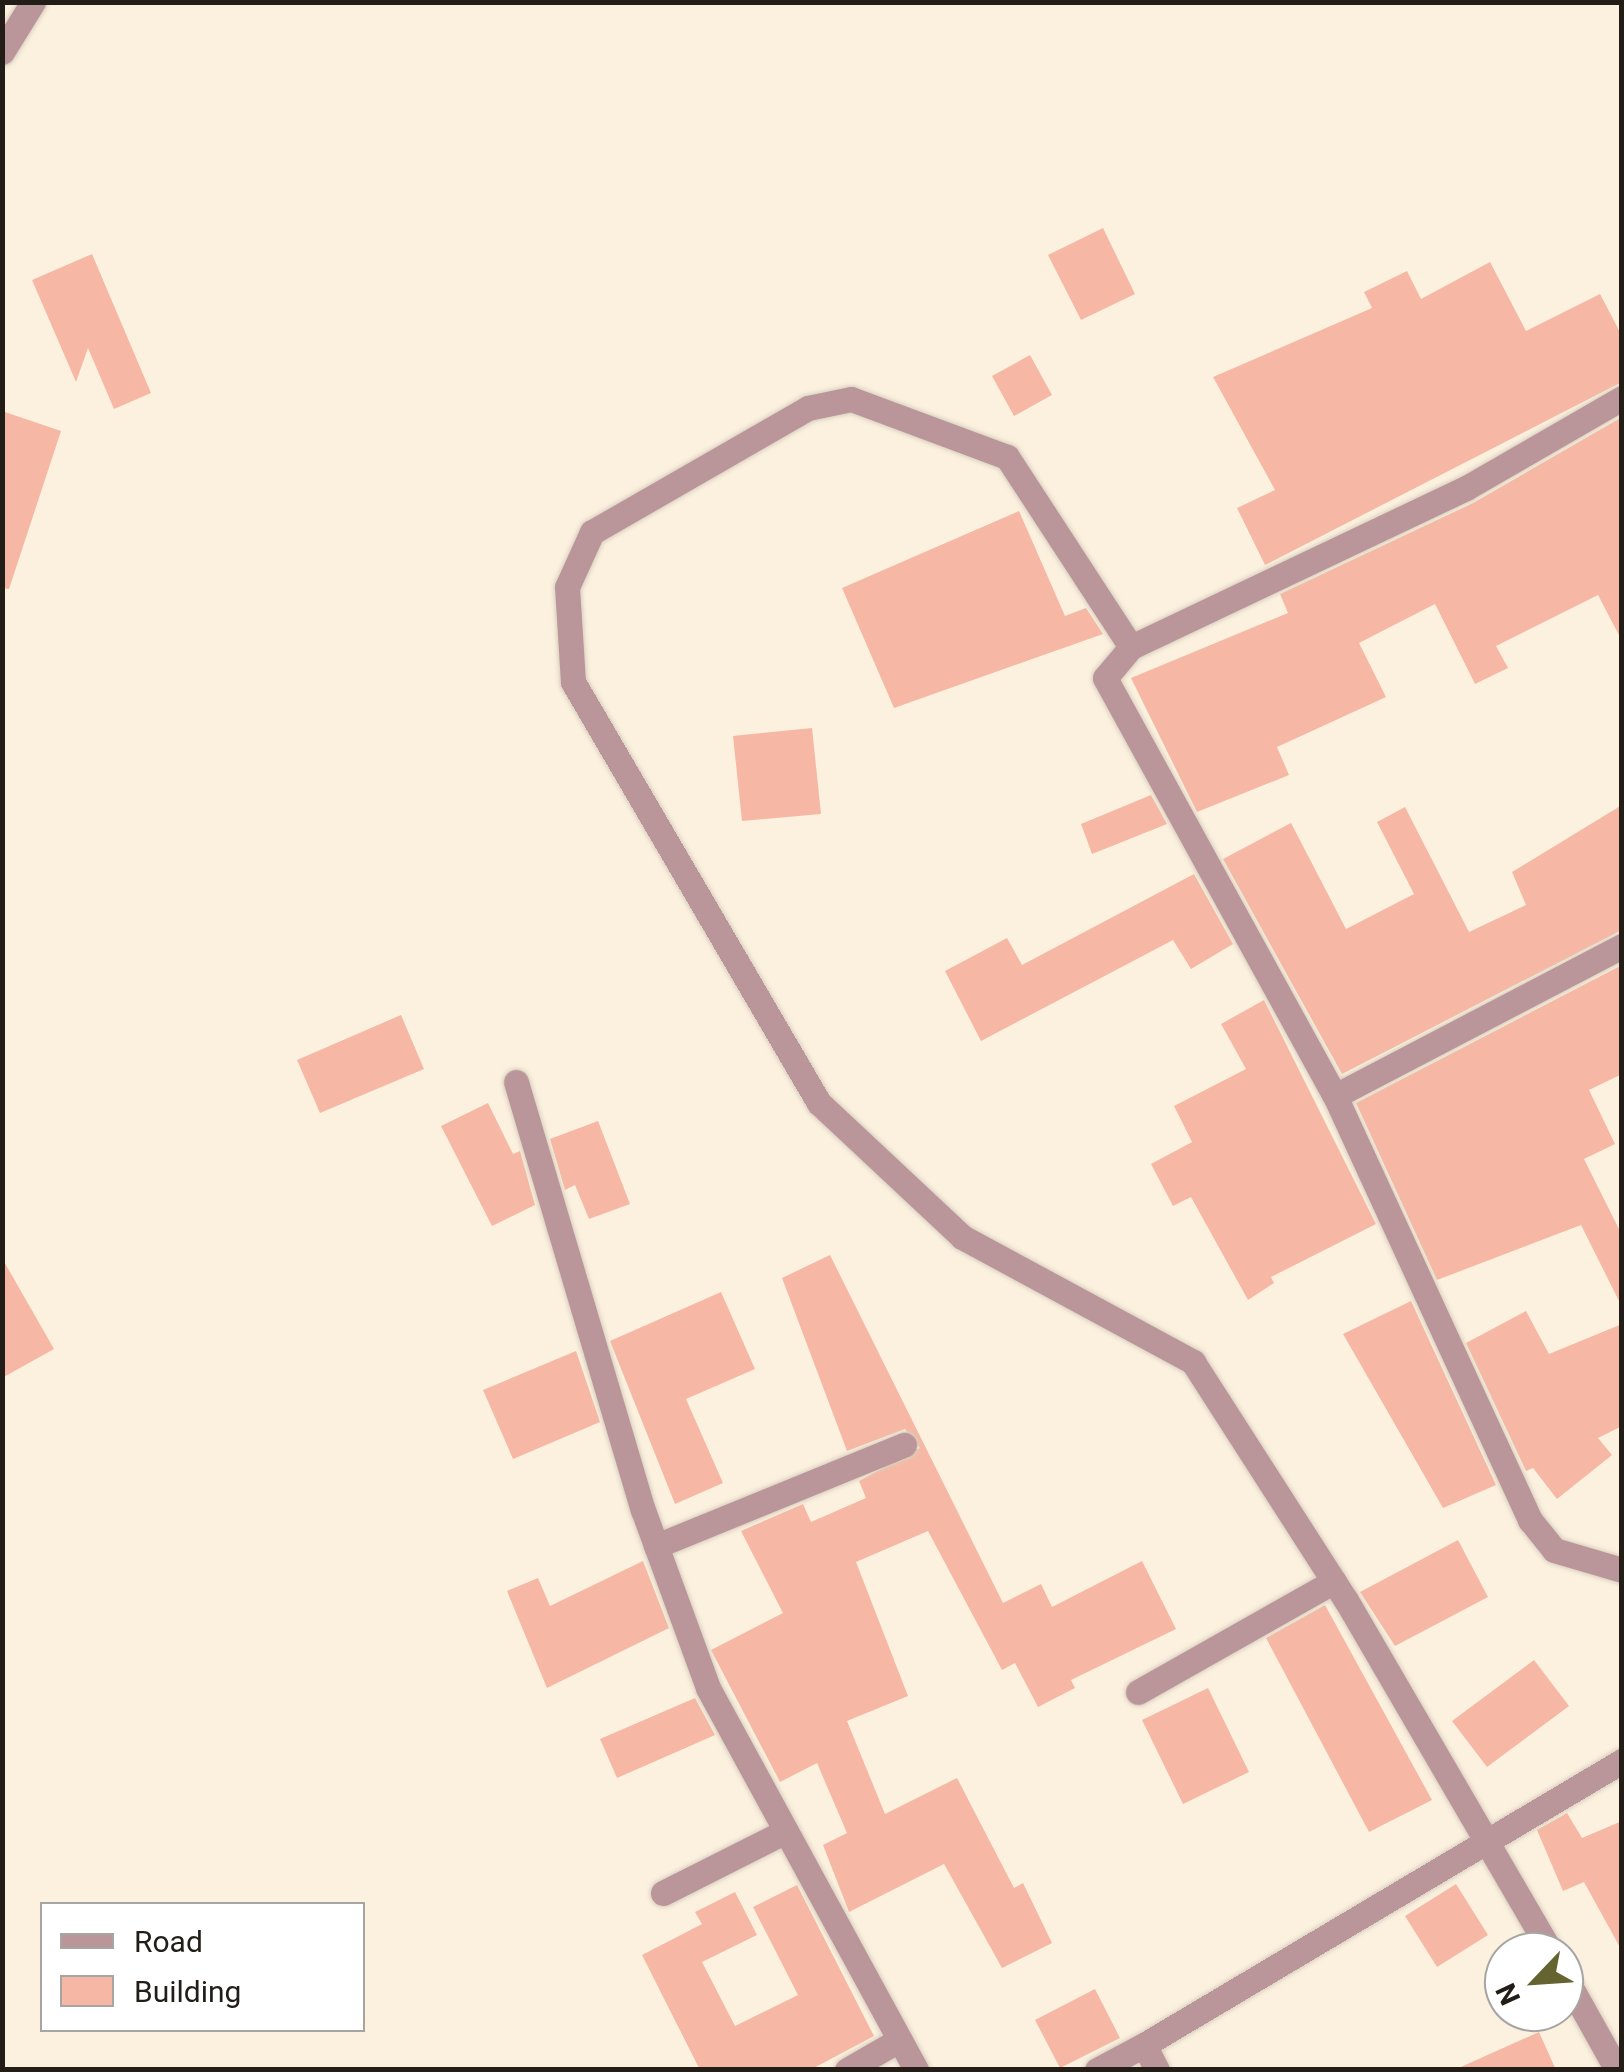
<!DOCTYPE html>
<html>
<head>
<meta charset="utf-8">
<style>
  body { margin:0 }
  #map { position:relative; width:1624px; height:2072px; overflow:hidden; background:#fcf1df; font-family:Roboto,sans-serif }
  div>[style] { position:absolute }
  .building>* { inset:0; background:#f6b8a4 }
  .roads { filter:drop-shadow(0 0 2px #d9cfbf) drop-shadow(0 0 2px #d9cfbf) }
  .minor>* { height:25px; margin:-12.5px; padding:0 12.5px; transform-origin:12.5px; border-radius:12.5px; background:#ba969b }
  .tertiary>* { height:25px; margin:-12.5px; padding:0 12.5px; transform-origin:12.5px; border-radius:12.5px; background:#ba969b }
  span { translate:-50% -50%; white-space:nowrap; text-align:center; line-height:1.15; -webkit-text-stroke:8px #fff; paint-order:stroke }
  .frame { position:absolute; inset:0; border:5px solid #221d17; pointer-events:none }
  .legend { position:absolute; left:40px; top:1902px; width:325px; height:130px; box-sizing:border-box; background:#fff; border:2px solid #a7a5a2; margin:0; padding:12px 18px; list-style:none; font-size:30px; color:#221d17 }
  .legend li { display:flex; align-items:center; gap:20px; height:50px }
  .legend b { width:50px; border:2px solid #a7a5a2 }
  .north { position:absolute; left:1484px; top:1932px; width:100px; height:100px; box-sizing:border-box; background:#fff; border:2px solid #a7a5a2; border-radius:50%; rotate:245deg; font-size:28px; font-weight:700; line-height:40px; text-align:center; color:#221d17 }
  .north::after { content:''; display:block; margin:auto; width:35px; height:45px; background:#656330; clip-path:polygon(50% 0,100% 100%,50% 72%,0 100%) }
</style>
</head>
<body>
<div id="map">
  <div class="building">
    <i style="clip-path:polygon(1103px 228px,1135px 294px,1081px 320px,1048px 255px)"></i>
    <i style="clip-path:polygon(92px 254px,151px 393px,114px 409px,88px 348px,76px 382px,32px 280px)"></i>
    <i style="clip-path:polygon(1490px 262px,1526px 331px,1600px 294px,1622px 336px,1622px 382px,1265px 565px,1237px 508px,1275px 490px,1213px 377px,1372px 308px,1364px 292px,1407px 271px,1421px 299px)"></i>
    <i style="clip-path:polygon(1030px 355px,1052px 395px,1014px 416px,992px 376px)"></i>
    <i style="clip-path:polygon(2px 411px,61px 431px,9px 589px,2px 588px)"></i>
    <i style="clip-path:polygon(1622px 417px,1622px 641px,1598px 595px,1496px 646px,1508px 668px,1475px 684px,1435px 604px,1359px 643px,1386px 697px,1277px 747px,1289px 775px,1197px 812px,1131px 678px,1288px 613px,1280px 594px,1473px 503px)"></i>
    <i style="clip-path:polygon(1019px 511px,1065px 616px,1086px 608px,1103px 634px,894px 708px,842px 588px)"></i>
    <i style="clip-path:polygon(812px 728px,821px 814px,742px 821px,733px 736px)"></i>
    <i style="clip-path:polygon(1151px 795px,1167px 824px,1092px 854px,1081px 824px)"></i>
    <i style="clip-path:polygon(1622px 805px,1622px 930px,1342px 1074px,1223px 859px,1291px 823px,1346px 929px,1414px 894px,1377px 822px,1405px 807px,1469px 932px,1526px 905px,1512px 872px)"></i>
    <i style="clip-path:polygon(1194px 874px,1233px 944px,1191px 969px,1173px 940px,981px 1041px,945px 971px,1007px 938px,1022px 965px)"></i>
    <i style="clip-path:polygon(1622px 965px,1622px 1074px,1589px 1090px,1615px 1144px,1584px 1159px,1622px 1235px,1622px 1307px,1581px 1225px,1437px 1280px,1356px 1103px)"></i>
    <i style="clip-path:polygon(1264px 1000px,1376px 1224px,1271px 1277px,1274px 1283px,1248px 1300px,1191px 1197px,1173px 1206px,1151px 1164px,1192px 1142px,1174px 1106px,1246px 1069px,1221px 1024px)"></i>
    <i style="clip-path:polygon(401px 1015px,424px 1069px,320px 1113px,297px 1060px)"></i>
    <i style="clip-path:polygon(488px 1103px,513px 1154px,520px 1151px,535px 1205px,492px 1226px,441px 1126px)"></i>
    <i style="clip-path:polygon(598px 1121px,630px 1204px,589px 1219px,575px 1185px,565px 1190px,550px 1139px)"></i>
    <i style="clip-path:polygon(830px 1255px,1003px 1603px,1041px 1584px,1052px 1607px,1142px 1561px,1176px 1629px,1071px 1680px,1075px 1688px,1038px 1707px,1015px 1663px,1002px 1670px,928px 1531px,856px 1562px,908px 1696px,847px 1721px,885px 1814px,957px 1778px,1014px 1888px,1023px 1883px,1052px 1943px,1002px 1968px,944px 1864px,849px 1912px,823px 1845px,847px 1833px,817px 1763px,780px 1782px,711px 1650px,783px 1613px,741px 1531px,803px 1504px,811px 1522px,866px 1498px,859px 1481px,920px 1448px,905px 1429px,847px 1451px,782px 1278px)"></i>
    <i style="clip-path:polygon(2px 1258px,54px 1349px,2px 1378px)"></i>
    <i style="clip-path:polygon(721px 1292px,755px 1369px,686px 1399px,723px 1483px,675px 1504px,610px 1341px)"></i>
    <i style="clip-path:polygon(1411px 1301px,1496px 1485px,1443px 1508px,1343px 1334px)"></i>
    <i style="clip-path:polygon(1526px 1311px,1549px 1354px,1622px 1324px,1622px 1426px,1598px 1438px,1612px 1455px,1557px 1499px,1533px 1468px,1526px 1471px,1466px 1343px)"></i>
    <i style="clip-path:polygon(576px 1351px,600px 1422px,513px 1459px,483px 1390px)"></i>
    <i style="clip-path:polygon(1458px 1540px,1488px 1597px,1395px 1646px,1360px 1592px)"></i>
    <i style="clip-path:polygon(643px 1561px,669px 1628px,547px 1688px,507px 1591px,538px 1578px,550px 1606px)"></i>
    <i style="clip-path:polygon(1325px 1605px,1432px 1800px,1369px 1832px,1266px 1638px)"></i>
    <i style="clip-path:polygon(1534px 1660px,1569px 1706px,1487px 1767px,1452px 1721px)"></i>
    <i style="clip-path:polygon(1208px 1688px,1249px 1772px,1183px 1804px,1142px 1720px)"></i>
    <i style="clip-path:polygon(695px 1698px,715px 1735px,617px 1778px,600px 1739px)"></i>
    <i style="clip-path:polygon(1567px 1813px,1582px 1838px,1622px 1821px,1622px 1951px,1584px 1882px,1563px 1891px,1537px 1830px)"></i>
    <i style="clip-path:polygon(1456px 1884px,1488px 1935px,1437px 1967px,1405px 1916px)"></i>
    <i style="clip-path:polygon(797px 1885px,874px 2036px,810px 2070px,700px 2070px,642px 1955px,702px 1924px,695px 1912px,735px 1892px,757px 1935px,702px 1962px,735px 2026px,798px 1995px,753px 1907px)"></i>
    <i style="clip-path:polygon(1095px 1989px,1120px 2038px,1060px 2068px,1035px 2020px)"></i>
    <i style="clip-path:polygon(1539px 2032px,1556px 2070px,1454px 2070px)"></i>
  </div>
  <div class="roads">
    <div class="minor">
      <i style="left:1622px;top:398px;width:180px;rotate:150deg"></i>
      <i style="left:1466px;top:488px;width:371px;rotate:154.6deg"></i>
      <i style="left:1131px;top:647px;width:40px;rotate:130deg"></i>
      <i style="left:1105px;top:678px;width:477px;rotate:61.2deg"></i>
      <i style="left:1335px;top:1096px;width:467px;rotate:65.3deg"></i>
      <i style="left:1530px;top:1520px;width:38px;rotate:51deg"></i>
      <i style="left:1554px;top:1550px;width:71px;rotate:16.4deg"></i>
      <i style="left:1131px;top:647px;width:227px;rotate:-123.1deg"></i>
      <i style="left:1007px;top:457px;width:166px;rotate:-159.6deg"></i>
      <i style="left:851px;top:399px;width:44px;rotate:168.2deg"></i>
      <i style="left:808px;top:408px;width:249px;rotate:150.1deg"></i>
      <i style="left:592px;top:532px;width:60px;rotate:114.4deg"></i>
      <i style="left:567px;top:587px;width:95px;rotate:86.4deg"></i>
      <i style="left:573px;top:682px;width:488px;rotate:59.7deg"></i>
      <i style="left:819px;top:1103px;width:196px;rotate:43.1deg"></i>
      <i style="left:962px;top:1237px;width:263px;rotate:28.4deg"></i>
      <i style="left:1193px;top:1362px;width:283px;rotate:57.3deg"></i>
      <i style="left:1346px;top:1600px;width:407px;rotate:59.8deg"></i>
      <i style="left:516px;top:1082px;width:446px;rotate:73.5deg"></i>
      <i style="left:643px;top:1510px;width:189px;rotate:69.9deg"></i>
      <i style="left:708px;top:1688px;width:435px;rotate:61.4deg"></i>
      <i style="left:1335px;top:1096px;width:324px;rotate:-27.6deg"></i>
      <i style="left:656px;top:1546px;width:268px;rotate:-22.2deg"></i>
      <i style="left:1138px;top:1692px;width:225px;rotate:-29.5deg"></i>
      <i style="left:663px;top:1893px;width:133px;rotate:-26.8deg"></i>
      <i style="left:1564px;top:1975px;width:109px;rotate:60.8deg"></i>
      <i style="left:847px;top:2070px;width:60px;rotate:-30deg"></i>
      <i style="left:1097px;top:2070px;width:53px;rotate:-28deg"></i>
      <i style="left:1157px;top:2070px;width:28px;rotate:-117deg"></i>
      <i style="left:1144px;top:2045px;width:556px;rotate:-30.72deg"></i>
    </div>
    <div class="tertiary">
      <i style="left:2px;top:52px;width:59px;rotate:-58.2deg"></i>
    </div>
  </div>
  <div class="frame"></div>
  <ul class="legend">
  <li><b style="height:12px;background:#ba969b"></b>Road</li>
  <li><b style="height:28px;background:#f6b8a4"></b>Building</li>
  </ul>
  <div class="north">N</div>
</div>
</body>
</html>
